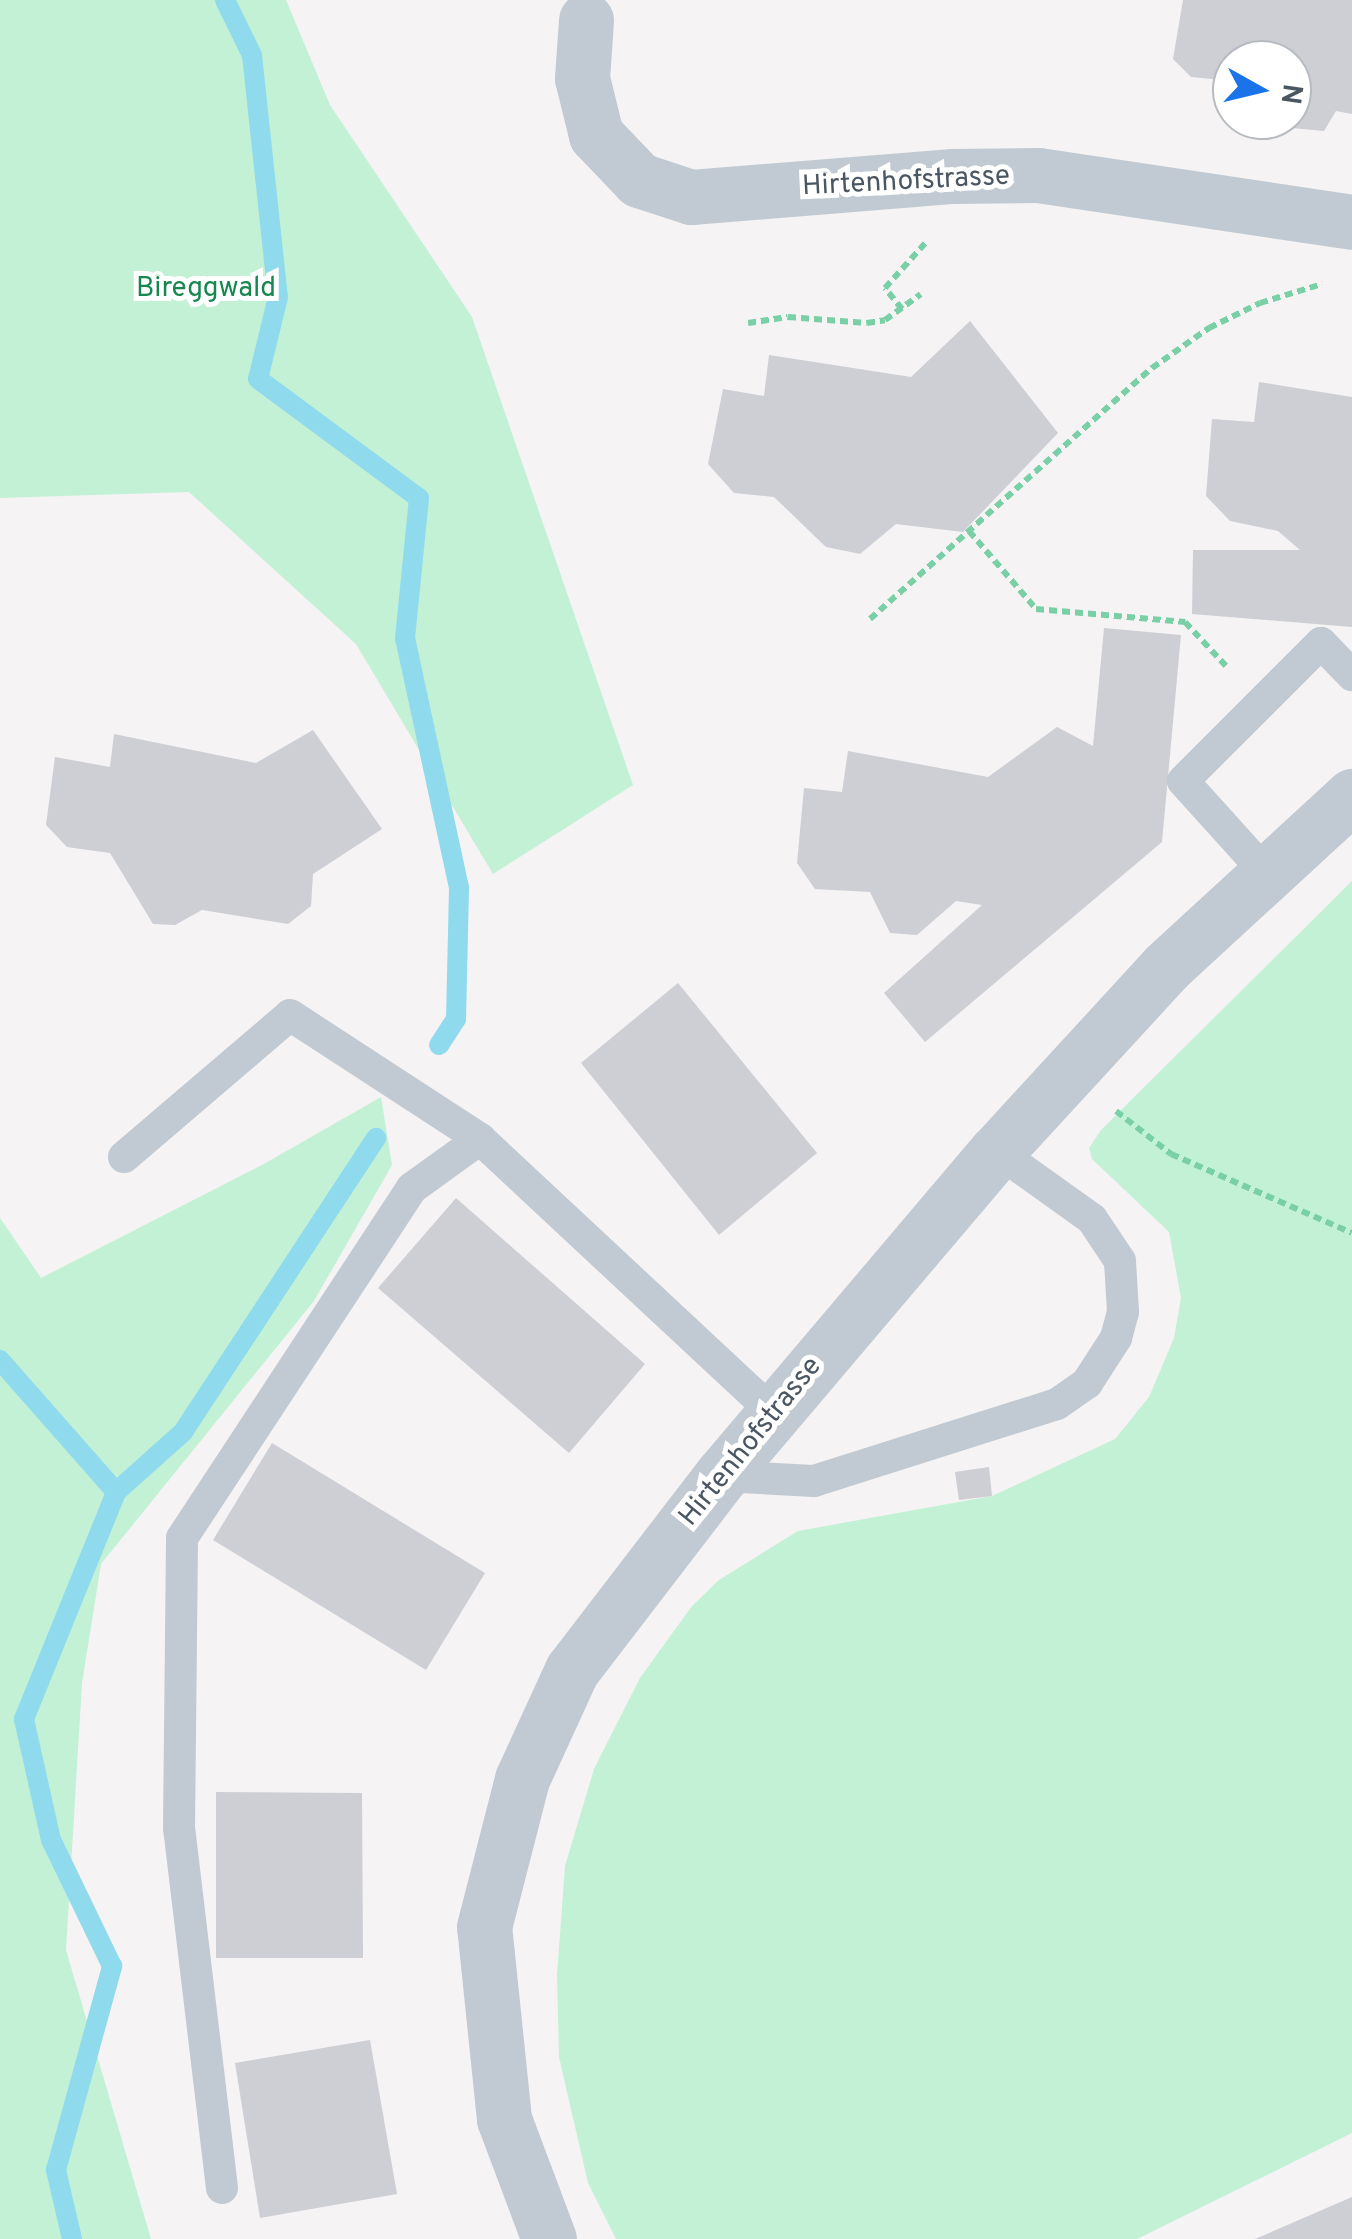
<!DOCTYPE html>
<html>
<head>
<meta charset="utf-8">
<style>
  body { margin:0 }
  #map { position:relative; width:1352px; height:2239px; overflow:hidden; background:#f5f3f3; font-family:Overpass,sans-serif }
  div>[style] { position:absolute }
  .green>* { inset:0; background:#c3f1d5 }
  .stream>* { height:20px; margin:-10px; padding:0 10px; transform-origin:10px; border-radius:10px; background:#90daee }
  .building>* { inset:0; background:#cdcfd5 }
  .path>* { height:6px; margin-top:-3px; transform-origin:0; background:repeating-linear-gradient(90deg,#7ad0a6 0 8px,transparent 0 13px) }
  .lane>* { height:32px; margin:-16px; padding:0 16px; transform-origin:16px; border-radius:16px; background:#c1cad2 }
  .street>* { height:55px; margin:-27.5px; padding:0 27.5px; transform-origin:27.5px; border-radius:27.5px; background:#c1cad2 }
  span { translate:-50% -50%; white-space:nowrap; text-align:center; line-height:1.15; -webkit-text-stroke:10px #fff; paint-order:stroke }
  .street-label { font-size:28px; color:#4a5661 }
  .park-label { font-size:28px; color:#17864f }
  .north { position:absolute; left:1212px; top:40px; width:100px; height:100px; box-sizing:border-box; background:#fff; border:2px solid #b7bbc0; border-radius:50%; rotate:98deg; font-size:28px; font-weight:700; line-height:40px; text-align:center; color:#4a5661 }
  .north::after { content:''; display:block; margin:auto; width:35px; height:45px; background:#1a73e8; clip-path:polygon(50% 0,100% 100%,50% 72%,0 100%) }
</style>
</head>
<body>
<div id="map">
  <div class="green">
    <i style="clip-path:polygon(0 0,286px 0,330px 105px,472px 317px,633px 785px,493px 874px,356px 644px,189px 492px,0 498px)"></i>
    <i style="clip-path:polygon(1352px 881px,1352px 2133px,1137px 2239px,616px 2239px,588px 2183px,559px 2057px,557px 1975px,565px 1866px,594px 1769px,640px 1678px,692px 1606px,719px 1580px,798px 1531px,992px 1496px,1115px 1439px,1149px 1397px,1174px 1338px,1181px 1298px,1169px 1232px,1092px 1159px,1089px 1148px,1101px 1130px)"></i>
    <i style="clip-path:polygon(381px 1097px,392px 1165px,314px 1301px,101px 1564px,82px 1683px,66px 1950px,151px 2239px,0 2239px,0 1218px,41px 1278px,262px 1165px)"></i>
  </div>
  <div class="stream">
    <i style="left:225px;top:0;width:61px;rotate:63.9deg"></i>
    <i style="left:252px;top:55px;width:243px;rotate:83.9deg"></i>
    <i style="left:278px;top:297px;width:84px;rotate:103.7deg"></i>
    <i style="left:258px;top:379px;width:200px;rotate:36.5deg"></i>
    <i style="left:419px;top:498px;width:141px;rotate:95.7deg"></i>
    <i style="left:405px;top:638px;width:256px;rotate:77.8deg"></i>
    <i style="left:459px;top:888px;width:131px;rotate:91.3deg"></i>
    <i style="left:456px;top:1019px;width:31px;rotate:123deg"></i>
    <i style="left:0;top:1360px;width:176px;rotate:48.7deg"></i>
    <i style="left:72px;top:2239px;width:71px;rotate:-103.1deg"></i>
    <i style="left:56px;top:2170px;width:212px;rotate:-74.6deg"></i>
    <i style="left:112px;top:1966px;width:140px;rotate:-115.8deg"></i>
    <i style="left:51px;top:1840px;width:124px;rotate:-102.6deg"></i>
    <i style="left:24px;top:1719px;width:245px;rotate:-67.9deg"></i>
    <i style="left:116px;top:1492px;width:90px;rotate:-41.8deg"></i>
    <i style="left:183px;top:1432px;width:352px;rotate:-56.7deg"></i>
  </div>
  <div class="building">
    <i style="clip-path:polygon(1183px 0,1352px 0,1352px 114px,1336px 111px,1324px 131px,1281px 127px,1274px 120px,1292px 120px,1292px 60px,1232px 60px,1232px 81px,1191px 77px,1173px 59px)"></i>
    <i style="clip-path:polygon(970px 321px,1058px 433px,963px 532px,896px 524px,860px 554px,826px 547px,774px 497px,734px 493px,708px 464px,723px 389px,764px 396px,769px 355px,911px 377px)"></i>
    <i style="clip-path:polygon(1259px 382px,1352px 397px,1352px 627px,1192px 614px,1193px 550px,1300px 550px,1278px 531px,1230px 521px,1206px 496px,1212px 419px,1254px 422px)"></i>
    <i style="clip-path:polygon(1104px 628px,1181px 635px,1162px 842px,925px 1042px,884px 993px,982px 905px,956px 901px,917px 935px,890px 933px,870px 892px,815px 889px,797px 863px,804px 788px,842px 792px,848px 751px,988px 777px,1057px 727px,1093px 746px)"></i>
    <i style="clip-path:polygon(313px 730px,382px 829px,313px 874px,311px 906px,288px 924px,202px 910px,175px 925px,153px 924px,110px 853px,67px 847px,46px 825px,55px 757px,110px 767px,114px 734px,256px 763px)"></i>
    <i style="clip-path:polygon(678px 983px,817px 1153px,719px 1235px,581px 1063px)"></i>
    <i style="clip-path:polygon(456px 1198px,645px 1364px,569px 1453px,378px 1288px)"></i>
    <i style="clip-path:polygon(272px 1443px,485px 1573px,426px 1670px,213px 1540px)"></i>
    <i style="clip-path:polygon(989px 1467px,992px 1496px,959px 1500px,955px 1472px)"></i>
    <i style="clip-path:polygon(216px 1792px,362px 1793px,363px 1958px,216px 1958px)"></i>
    <i style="clip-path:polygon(370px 2040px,397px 2194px,260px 2218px,235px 2063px)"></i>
    <i style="clip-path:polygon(1352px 2197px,1352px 2239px,1255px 2239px)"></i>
  </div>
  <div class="path">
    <i style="left:902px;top:309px;width:27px;rotate:-129deg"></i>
    <i style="left:885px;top:288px;width:64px;rotate:-48.1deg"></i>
    <i style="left:748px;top:323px;width:40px;rotate:-8.5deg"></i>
    <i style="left:788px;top:317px;width:79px;rotate:4.3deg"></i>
    <i style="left:867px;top:323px;width:18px;rotate:-9deg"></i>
    <i style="left:885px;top:320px;width:44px;rotate:-35.8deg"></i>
    <i style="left:969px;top:531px;width:103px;rotate:49.3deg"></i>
    <i style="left:1036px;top:609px;width:150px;rotate:5deg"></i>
    <i style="left:1185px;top:622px;width:62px;rotate:47deg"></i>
    <i style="left:870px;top:619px;width:378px;rotate:-41.7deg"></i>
    <i style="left:1152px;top:368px;width:70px;rotate:-35.1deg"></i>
    <i style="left:1209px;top:328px;width:57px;rotate:-26.1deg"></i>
    <i style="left:1260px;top:303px;width:65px;rotate:-17deg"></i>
    <i style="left:1116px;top:1111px;width:70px;rotate:38deg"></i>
    <i style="left:1171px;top:1154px;width:197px;rotate:23.6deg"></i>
  </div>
  <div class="lane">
    <i style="left:1267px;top:874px;width:125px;rotate:-132.1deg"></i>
    <i style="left:1183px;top:781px;width:195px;rotate:-45deg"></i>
    <i style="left:1321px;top:643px;width:45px;rotate:45.9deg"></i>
    <i style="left:124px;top:1157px;width:218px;rotate:-40.5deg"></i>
    <i style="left:290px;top:1015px;width:227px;rotate:33.1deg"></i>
    <i style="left:721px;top:1476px;width:93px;rotate:3.1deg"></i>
    <i style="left:814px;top:1481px;width:255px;rotate:-17.6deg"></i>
    <i style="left:1057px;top:1404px;width:37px;rotate:-35deg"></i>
    <i style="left:1087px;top:1383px;width:54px;rotate:-57.2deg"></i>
    <i style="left:1116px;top:1338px;width:27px;rotate:-75deg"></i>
    <i style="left:1123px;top:1312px;width:51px;rotate:-93.4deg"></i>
    <i style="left:1120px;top:1261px;width:50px;rotate:-123.7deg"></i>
    <i style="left:1092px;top:1219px;width:117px;rotate:-144.4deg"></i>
    <i style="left:222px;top:2188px;width:363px;rotate:-96.8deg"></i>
    <i style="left:179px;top:1828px;width:290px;rotate:-89.4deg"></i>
    <i style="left:182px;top:1538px;width:419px;rotate:-56.7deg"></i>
    <i style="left:412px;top:1188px;width:84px;rotate:-35.8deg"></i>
    <i style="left:480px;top:1139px;width:402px;rotate:43deg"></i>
  </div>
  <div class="street">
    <i style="left:586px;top:20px;width:58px;rotate:93.9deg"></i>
    <i style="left:582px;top:78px;width:59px;rotate:76.2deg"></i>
    <i style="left:596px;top:135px;width:62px;rotate:46.3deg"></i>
    <i style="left:639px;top:180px;width:55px;rotate:18.1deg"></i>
    <i style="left:691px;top:197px;width:263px;rotate:-4.6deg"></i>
    <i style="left:953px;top:176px;width:85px;rotate:-0.7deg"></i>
    <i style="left:1038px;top:175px;width:317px;rotate:8.5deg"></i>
    <i style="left:549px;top:2239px;width:128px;rotate:-110.6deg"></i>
    <i style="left:504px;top:2119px;width:193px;rotate:-95.9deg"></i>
    <i style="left:484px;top:1927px;width:153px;rotate:-75.6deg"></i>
    <i style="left:522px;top:1779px;width:120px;rotate:-65.4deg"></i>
    <i style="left:572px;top:1670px;width:245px;rotate:-52.5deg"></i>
    <i style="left:721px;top:1476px;width:426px;rotate:-49.7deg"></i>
    <i style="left:997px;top:1151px;width:250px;rotate:-47.4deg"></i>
    <i style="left:1166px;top:967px;width:253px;rotate:-42.6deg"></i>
  </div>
  <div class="street-label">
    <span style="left:906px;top:182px;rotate:-3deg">Hirtenhofstrasse</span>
    <span style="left:751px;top:1442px;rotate:-51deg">Hirtenhofstrasse</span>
  </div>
  <div class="park-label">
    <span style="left:206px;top:289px">Bireggwald</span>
  </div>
  <div class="north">N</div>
</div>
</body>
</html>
